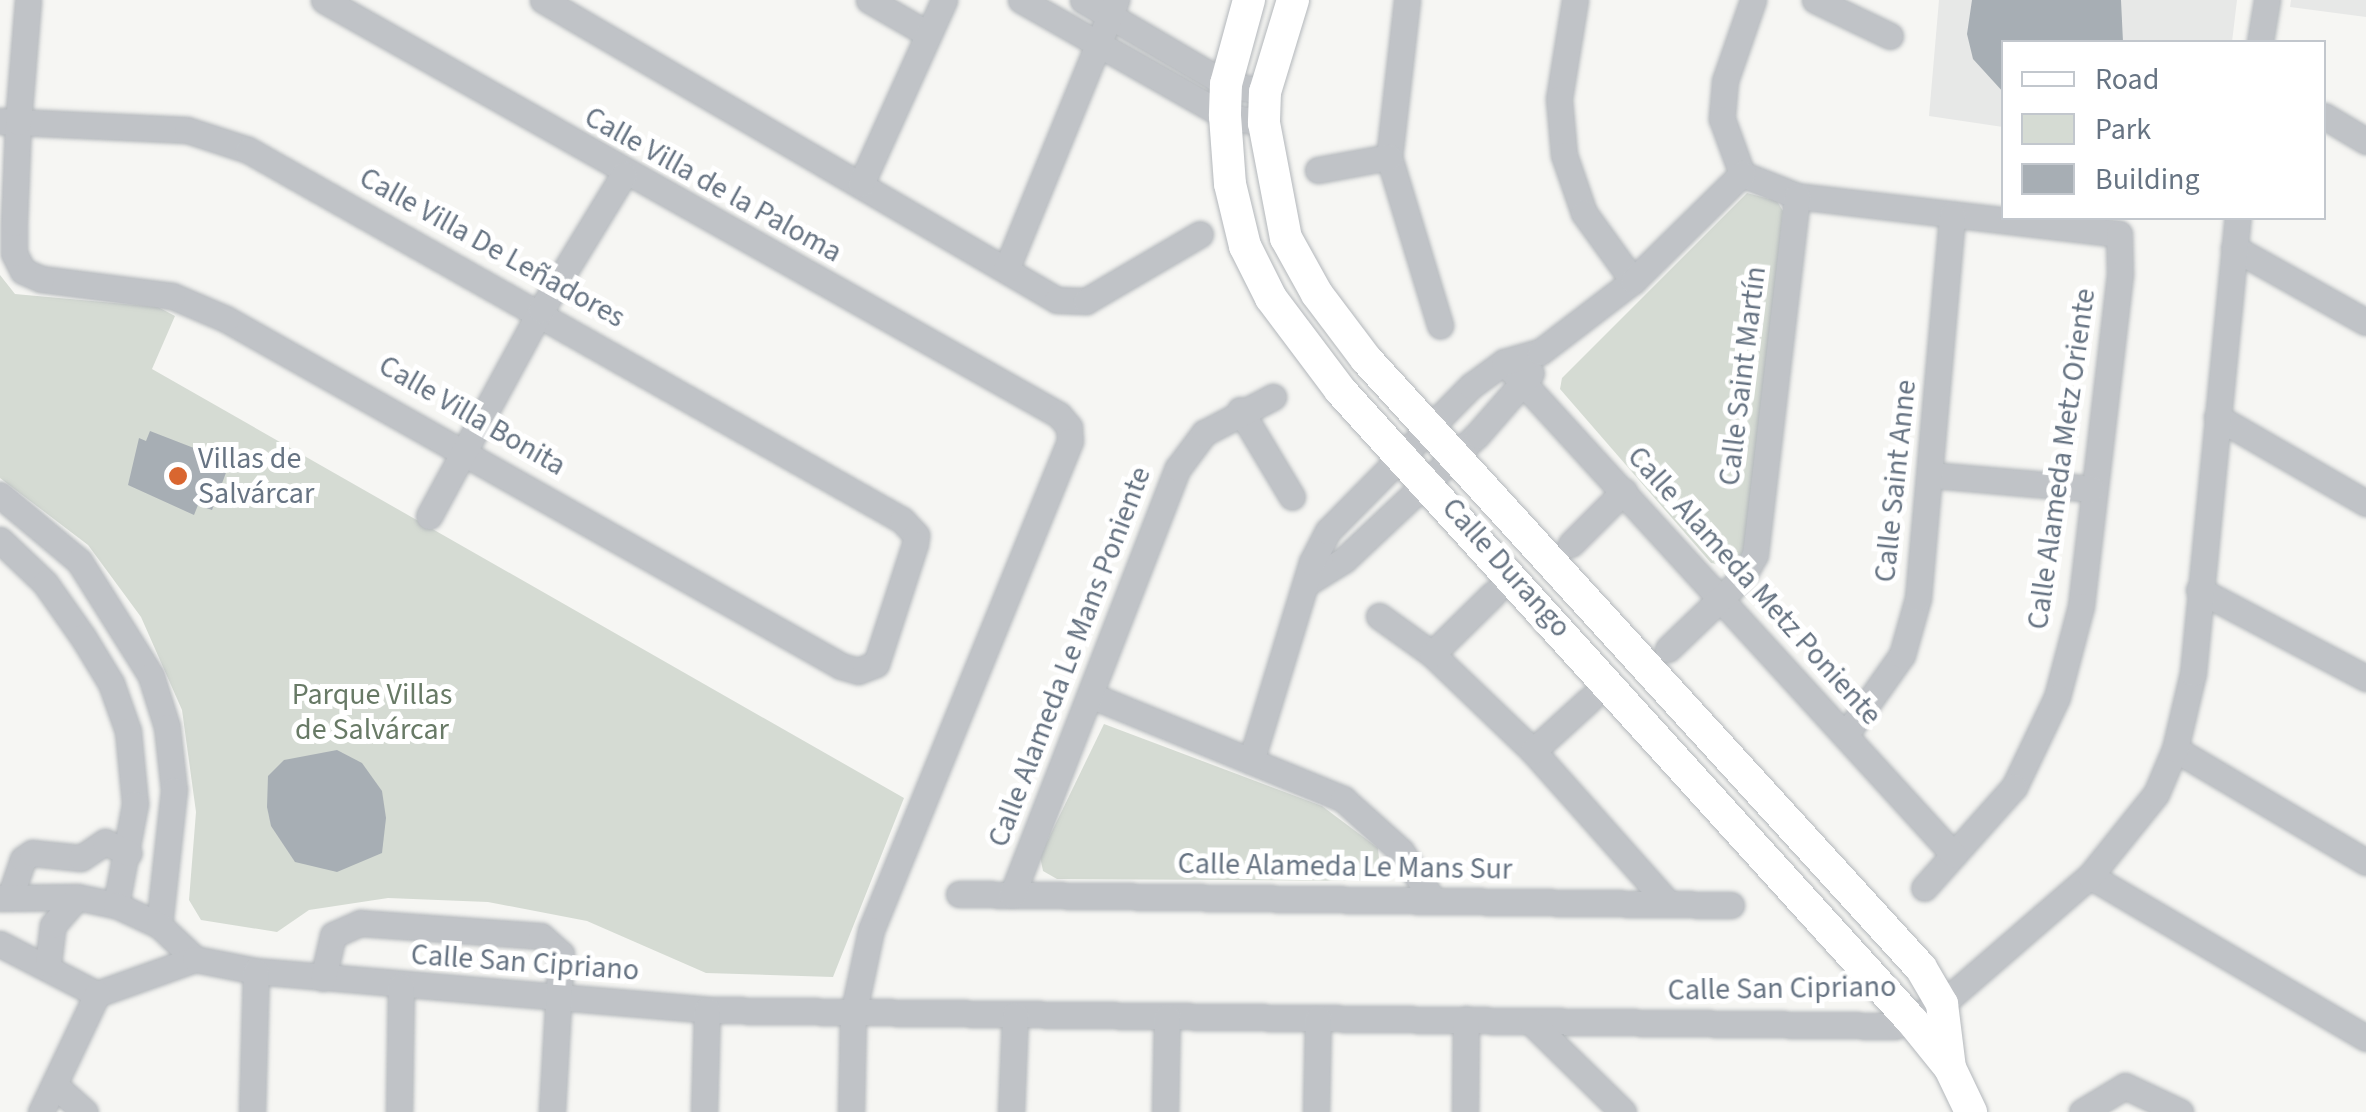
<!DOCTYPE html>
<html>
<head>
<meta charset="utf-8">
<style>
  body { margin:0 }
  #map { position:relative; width:2366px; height:1112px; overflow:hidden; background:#f6f6f3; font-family:"Source Sans 3",sans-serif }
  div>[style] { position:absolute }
  .built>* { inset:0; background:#e7e8e7 }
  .green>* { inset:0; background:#d5dbd3 }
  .building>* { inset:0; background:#a7aeb4 }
  .roads { filter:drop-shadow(0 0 2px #b3b7bb) drop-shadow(0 0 2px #b3b7bb) }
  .minor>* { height:25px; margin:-12.5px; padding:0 12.5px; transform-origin:12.5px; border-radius:12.5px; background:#c0c3c7 }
  .major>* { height:32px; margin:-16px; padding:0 16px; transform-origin:16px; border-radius:16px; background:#fff }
  .dots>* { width:28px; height:28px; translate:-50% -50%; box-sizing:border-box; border:5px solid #fff; border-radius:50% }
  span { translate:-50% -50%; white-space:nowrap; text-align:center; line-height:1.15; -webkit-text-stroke:10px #fff; paint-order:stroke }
  .street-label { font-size:30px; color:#677483 }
  .poi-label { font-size:30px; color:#677483 }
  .left { translate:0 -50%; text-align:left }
  .park-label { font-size:30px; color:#687a66 }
  .legend { position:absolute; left:2001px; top:40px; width:325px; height:180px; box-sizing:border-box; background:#fff; border:2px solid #c2c7cd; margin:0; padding:12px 18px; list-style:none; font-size:30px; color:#677483 }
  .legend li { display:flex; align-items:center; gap:20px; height:50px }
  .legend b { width:50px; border:2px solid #c2c7cd }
</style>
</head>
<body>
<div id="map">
  <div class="built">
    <i style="clip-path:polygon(1939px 0,2237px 0,2232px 42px,2004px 42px,2003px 127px,1929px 116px)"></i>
    <i style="clip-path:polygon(2291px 0,2366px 0,2366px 17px,2290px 7px)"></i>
  </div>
  <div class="green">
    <i style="clip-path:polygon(1747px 193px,1777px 201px,1783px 211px,1747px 560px,1728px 566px,1711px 563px,1560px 389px,1562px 378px)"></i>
    <i style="clip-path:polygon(0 275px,15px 294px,158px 307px,175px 316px,152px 369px,904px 798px,833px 977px,706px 973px,587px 921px,488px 902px,388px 898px,309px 910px,277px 932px,201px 920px,189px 900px,196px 812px,182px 710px,141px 617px,88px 545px,0 478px)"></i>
    <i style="clip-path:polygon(1104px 724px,1322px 806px,1378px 848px,1381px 881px,1057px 879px,1043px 871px,1040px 856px)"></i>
  </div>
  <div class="building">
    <i style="clip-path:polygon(1972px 0,2121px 0,2123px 42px,2004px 42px,2004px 93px,1973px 59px,1967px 34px)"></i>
    <i style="clip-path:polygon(150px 431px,230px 462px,212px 510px,198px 505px,194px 515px,128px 485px,139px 438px,146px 441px)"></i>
    <i style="clip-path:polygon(337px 750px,362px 763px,382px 791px,386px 818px,382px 853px,337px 872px,295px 862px,271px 826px,267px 807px,268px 776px,284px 760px)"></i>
  </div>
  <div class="roads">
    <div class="minor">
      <i style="left:324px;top:0;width:844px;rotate:29.45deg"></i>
      <i style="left:1059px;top:415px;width:16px;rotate:50deg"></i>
      <i style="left:1069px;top:427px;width:14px;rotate:86deg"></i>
      <i style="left:1070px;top:441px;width:528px;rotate:112.14deg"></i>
      <i style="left:871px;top:930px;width:87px;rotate:102deg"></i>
      <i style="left:853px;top:1015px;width:97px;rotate:91.2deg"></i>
      <i style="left:543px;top:0;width:595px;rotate:30.27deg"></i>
      <i style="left:1057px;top:300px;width:29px;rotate:2deg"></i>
      <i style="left:1086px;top:301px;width:132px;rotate:-30.4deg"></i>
      <i style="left:869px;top:0;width:68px;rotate:30deg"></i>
      <i style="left:1021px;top:0;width:235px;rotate:29.6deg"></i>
      <i style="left:1225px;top:116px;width:40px;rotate:10deg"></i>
      <i style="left:1083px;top:0;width:166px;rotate:30.4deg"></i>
      <i style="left:1226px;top:84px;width:40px;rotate:12deg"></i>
      <i style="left:1407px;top:0;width:158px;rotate:96.5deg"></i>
      <i style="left:1389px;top:157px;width:176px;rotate:73.1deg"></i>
      <i style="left:1575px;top:0;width:100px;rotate:99.2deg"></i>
      <i style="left:1559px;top:99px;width:56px;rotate:84.9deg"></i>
      <i style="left:1564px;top:155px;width:61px;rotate:71deg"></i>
      <i style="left:1584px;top:213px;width:84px;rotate:54.2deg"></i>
      <i style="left:1753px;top:0;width:86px;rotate:109.1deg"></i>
      <i style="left:1725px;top:81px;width:38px;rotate:95deg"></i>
      <i style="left:1722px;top:119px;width:59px;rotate:70deg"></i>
      <i style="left:1742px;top:174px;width:59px;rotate:21.8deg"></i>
      <i style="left:1797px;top:196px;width:324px;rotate:6.7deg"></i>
      <i style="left:2119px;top:234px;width:40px;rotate:88.6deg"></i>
      <i style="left:2120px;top:274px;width:334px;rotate:96.7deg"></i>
      <i style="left:2081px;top:606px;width:94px;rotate:104.8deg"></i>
      <i style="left:2057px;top:697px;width:100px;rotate:115.5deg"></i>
      <i style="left:2014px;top:787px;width:135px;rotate:131.7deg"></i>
      <i style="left:1815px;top:0;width:83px;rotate:25.6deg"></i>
      <i style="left:2260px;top:42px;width:43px;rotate:-80.5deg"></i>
      <i style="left:2324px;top:116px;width:49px;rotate:30.8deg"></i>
      <i style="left:0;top:121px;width:18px;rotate:3deg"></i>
      <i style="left:18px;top:122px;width:169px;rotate:2.7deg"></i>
      <i style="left:187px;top:130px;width:64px;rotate:18.2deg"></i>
      <i style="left:248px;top:150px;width:751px;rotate:29.5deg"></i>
      <i style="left:902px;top:520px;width:21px;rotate:47deg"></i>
      <i style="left:916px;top:535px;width:9px;rotate:96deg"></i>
      <i style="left:915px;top:544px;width:126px;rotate:108deg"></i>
      <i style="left:876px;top:664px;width:19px;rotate:159deg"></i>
      <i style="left:858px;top:671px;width:18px;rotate:-164deg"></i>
      <i style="left:841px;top:666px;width:706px;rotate:-150.57deg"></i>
      <i style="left:226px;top:319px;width:59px;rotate:-156.9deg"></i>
      <i style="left:172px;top:296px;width:132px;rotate:-172.6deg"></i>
      <i style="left:41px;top:279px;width:20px;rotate:-156deg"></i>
      <i style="left:23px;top:271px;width:20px;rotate:-117deg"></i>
      <i style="left:14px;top:253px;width:30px;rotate:-90deg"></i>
      <i style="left:14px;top:223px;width:101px;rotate:-87.7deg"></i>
      <i style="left:18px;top:122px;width:122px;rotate:-85.3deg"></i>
      <i style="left:1318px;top:170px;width:72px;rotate:-10.4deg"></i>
      <i style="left:861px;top:184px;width:202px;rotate:-65.7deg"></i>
      <i style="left:2234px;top:248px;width:151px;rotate:29.3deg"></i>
      <i style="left:1006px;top:270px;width:292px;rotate:-67.8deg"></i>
      <i style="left:1504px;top:362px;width:667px;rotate:47.61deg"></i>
      <i style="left:1240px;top:410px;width:101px;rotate:59.1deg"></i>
      <i style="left:2217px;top:417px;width:172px;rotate:30deg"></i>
      <i style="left:1932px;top:475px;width:160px;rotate:5deg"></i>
      <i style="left:0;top:495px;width:103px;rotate:39.9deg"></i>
      <i style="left:79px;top:561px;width:136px;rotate:57.9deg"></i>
      <i style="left:151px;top:676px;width:53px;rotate:72.6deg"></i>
      <i style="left:167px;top:727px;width:63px;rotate:83.7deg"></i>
      <i style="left:174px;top:790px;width:136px;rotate:96.3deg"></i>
      <i style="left:429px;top:516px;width:234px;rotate:-61.5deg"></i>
      <i style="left:541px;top:310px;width:159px;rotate:-58.6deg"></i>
      <i style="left:0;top:540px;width:62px;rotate:43.7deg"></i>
      <i style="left:45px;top:583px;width:66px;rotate:54.9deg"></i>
      <i style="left:83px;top:637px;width:54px;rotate:58.7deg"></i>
      <i style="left:111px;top:683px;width:51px;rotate:70.5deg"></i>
      <i style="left:128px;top:731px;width:73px;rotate:84.5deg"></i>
      <i style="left:135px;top:804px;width:103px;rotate:100.7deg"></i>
      <i style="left:1571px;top:544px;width:75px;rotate:-45deg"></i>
      <i style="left:1307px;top:583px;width:44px;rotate:-31.9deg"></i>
      <i style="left:1344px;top:560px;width:183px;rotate:-43.2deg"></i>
      <i style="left:1477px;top:435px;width:82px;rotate:-48.9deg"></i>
      <i style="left:2199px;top:590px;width:189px;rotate:27.8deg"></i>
      <i style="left:1379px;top:616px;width:65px;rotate:35.6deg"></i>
      <i style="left:1432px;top:654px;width:140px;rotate:43.8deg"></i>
      <i style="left:1533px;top:751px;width:203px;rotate:48.4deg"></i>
      <i style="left:1668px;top:649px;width:103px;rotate:-43.8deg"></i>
      <i style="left:1742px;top:578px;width:26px;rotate:-61deg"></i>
      <i style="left:1755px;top:555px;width:361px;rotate:-83.3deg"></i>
      <i style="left:1432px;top:654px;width:86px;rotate:-44.5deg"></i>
      <i style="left:1090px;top:695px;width:274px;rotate:22.3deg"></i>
      <i style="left:1343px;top:799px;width:78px;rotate:41.9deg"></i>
      <i style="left:1401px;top:851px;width:59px;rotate:56.9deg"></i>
      <i style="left:1846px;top:734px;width:97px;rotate:-54.7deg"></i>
      <i style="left:1902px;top:655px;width:59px;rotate:-74.3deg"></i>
      <i style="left:1918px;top:598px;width:385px;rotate:-84.9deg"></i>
      <i style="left:2175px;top:749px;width:222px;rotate:30.6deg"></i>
      <i style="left:1533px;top:751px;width:76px;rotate:-42.3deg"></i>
      <i style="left:1251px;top:761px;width:208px;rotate:-73deg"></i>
      <i style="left:1312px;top:562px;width:35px;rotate:-63deg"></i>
      <i style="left:1328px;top:531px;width:204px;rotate:-45.4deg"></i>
      <i style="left:1471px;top:386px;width:41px;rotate:-36deg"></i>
      <i style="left:1504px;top:362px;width:37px;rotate:-16deg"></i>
      <i style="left:1540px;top:352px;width:117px;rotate:-37.4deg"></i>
      <i style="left:1633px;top:281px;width:153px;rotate:-44.5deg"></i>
      <i style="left:2090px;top:876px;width:320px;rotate:30.4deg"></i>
      <i style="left:959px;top:894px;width:772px;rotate:0.82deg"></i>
      <i style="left:1012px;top:895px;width:458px;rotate:-68.8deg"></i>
      <i style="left:1178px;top:468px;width:44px;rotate:-53.4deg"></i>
      <i style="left:1204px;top:433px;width:78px;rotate:-27.6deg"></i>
      <i style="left:10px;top:897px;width:40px;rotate:-71.1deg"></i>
      <i style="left:23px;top:859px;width:11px;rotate:-34deg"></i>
      <i style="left:32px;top:853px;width:49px;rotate:5.8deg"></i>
      <i style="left:81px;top:858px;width:29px;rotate:-34deg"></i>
      <i style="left:105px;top:842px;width:26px;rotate:25deg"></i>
      <i style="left:0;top:898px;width:77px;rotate:-0.7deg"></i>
      <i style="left:77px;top:897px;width:40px;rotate:12deg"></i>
      <i style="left:116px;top:905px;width:47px;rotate:24.9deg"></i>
      <i style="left:159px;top:925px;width:50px;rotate:43.4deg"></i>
      <i style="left:0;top:944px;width:109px;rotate:27.3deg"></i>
      <i style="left:97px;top:994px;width:104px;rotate:-19.7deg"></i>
      <i style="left:195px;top:959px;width:62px;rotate:11.1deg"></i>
      <i style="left:256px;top:971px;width:453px;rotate:4.9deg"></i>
      <i style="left:707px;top:1010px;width:1188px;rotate:0.77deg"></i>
      <i style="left:1895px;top:1026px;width:52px;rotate:-25.1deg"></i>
      <i style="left:1942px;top:1004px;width:196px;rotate:-40.9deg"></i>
      <i style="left:2090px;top:876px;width:105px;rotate:-51.2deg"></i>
      <i style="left:2156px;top:794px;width:49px;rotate:-67.1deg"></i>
      <i style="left:2175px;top:749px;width:78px;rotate:-76.7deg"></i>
      <i style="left:2193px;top:673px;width:457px;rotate:-84.4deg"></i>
      <i style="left:48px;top:964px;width:39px;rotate:-83deg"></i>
      <i style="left:53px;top:925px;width:37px;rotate:-49deg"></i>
      <i style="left:323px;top:978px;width:44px;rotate:-76.9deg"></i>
      <i style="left:333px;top:935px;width:30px;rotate:-24deg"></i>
      <i style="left:360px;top:923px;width:181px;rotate:4.1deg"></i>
      <i style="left:541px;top:936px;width:27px;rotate:42deg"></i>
      <i style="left:561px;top:954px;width:158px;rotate:93.3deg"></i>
      <i style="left:1530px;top:1021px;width:130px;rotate:44.4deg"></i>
      <i style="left:58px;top:1088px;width:36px;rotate:42deg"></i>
      <i style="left:41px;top:1112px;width:131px;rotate:-64.6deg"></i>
      <i style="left:252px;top:1112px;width:141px;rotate:-88.4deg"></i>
      <i style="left:399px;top:1112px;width:126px;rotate:-89.1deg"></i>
      <i style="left:704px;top:1112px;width:102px;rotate:-88.3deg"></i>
      <i style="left:1011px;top:1112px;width:97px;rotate:-87.6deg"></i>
      <i style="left:1165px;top:1112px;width:95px;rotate:-88.8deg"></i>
      <i style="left:1316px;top:1112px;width:94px;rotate:-88.8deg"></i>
      <i style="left:1465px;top:1112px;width:93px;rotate:-89.4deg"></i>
      <i style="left:2082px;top:1112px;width:50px;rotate:-31.2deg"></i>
      <i style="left:2125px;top:1086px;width:61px;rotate:25.3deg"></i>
    </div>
    <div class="major">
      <i style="left:1249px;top:0;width:87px;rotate:105.3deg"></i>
      <i style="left:1226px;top:84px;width:32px;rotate:92deg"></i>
      <i style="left:1225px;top:116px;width:68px;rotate:85.8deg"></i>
      <i style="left:1230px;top:184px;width:64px;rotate:76.4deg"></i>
      <i style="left:1245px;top:246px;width:58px;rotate:63.4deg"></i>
      <i style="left:1271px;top:298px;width:115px;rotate:53.1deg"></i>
      <i style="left:1340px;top:390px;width:852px;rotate:47.81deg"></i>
      <i style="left:1912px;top:1021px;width:60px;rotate:51deg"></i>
      <i style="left:1950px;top:1068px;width:49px;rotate:64.5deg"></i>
      <i style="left:1293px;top:0;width:96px;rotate:106.9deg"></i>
      <i style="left:1265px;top:92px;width:31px;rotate:92deg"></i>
      <i style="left:1264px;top:123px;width:117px;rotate:79.2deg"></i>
      <i style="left:1286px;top:238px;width:64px;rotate:61deg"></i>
      <i style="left:1317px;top:294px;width:81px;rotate:53deg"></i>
      <i style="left:1366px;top:359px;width:824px;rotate:47.66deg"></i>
      <i style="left:1921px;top:968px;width:42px;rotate:59.7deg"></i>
      <i style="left:1942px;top:1004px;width:64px;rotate:82.9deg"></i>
    </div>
  </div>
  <div class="dots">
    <i style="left:178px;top:476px;background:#d96630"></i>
  </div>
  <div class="street-label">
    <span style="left:713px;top:185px;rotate:29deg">Calle Villa de la Paloma</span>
    <span style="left:492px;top:248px;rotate:29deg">Calle Villa De Leñadores</span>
    <span style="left:1743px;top:376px;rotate:-83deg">Calle Saint Martín</span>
    <span style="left:472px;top:416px;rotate:30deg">Calle Villa Bonita</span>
    <span style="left:2062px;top:459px;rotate:-82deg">Calle Alameda Metz Oriente</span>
    <span style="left:1896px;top:481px;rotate:-84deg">Calle Saint Anne</span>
    <span style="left:1506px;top:568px;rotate:48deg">Calle Durango</span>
    <span style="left:1754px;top:586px;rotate:48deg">Calle Alameda Metz Poniente</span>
    <span style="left:1070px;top:657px;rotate:-69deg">Calle Alameda Le Mans Poniente</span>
    <span style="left:1345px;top:867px;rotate:1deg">Calle Alameda Le Mans Sur</span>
    <span style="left:525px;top:963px;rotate:4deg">Calle San Cipriano</span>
    <span style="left:1782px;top:989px;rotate:-1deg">Calle San Cipriano</span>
  </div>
  <div class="poi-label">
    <span class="left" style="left:198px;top:476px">Villas de<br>Salvárcar</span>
  </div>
  <div class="park-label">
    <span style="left:372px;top:712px">Parque Villas<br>de Salvárcar</span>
  </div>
  <ul class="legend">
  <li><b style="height:12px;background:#fff"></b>Road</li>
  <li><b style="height:28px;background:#d5dbd3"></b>Park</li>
  <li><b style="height:28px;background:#a7aeb4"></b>Building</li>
  </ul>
</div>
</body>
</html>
